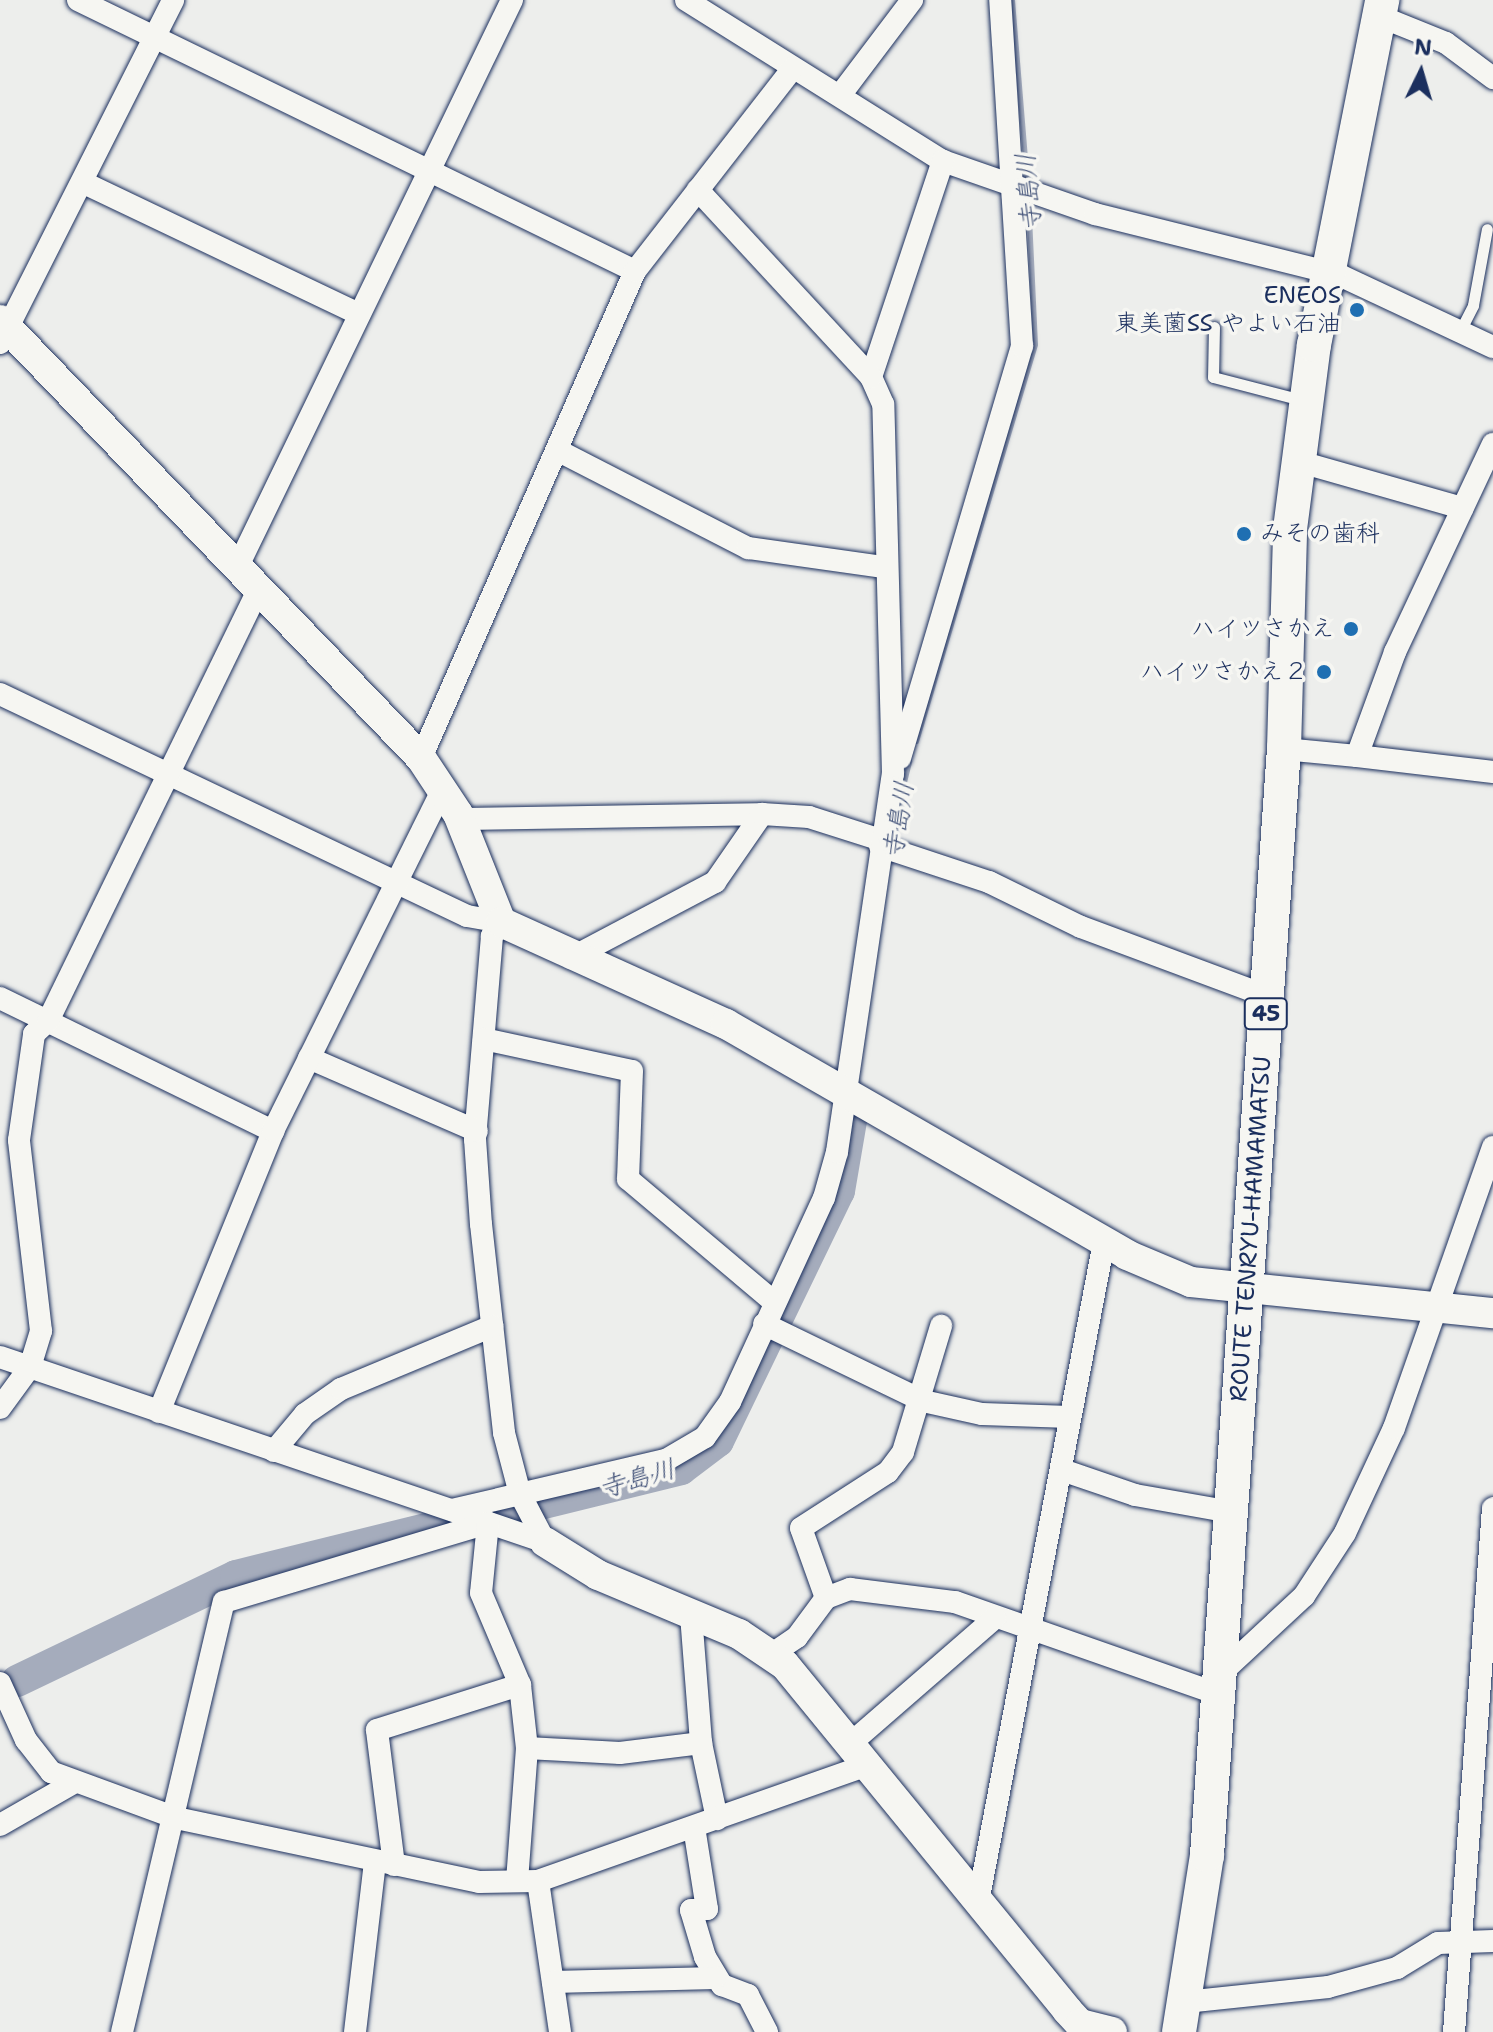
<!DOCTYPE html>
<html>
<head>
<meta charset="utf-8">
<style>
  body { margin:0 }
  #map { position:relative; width:1493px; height:2032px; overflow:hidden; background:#edeeec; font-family:"Shantell Sans","Klee One",sans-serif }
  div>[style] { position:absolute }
  .stream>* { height:5px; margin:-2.5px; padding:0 2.5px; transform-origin:2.5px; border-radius:2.5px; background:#a5acbc }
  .river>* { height:32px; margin:-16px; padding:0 16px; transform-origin:16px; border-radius:16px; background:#a5acbc }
  .roads { filter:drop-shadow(0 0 2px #1b2f5e) drop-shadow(0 0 2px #1b2f5e) }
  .lane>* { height:11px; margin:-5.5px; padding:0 5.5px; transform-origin:5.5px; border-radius:5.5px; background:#f6f6f2 }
  .street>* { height:22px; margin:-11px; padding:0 11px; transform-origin:11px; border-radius:11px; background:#f6f6f2 }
  .secondary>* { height:30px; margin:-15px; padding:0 15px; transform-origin:15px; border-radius:15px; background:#f6f6f2 }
  .primary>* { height:34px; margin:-17px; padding:0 17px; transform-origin:17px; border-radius:17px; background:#f6f6f2 }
  .dots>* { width:22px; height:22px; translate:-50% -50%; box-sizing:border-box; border:4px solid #f6f6f2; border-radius:50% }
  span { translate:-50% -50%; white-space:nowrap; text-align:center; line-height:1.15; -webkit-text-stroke:7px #f6f6f2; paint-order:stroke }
  .shield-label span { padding:2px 6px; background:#f6f6f2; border:2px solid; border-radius:6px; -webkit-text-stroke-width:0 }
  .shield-label { font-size:22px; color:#1b2f5e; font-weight:700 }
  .poi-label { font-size:24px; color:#1b2f5e }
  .right { translate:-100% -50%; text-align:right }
  .left { translate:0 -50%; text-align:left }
  .street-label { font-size:24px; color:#1b2f5e }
  .water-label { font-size:26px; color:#44547a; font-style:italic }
  .north { position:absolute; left:1381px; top:32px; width:80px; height:80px; -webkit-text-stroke:6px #f6f6f2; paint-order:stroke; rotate:5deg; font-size:22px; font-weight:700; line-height:32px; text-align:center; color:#1b2f5e }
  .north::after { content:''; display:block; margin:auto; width:28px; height:36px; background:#1b2f5e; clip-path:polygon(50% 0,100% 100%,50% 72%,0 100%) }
</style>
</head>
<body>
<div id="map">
  <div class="stream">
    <i style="left:1012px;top:0;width:183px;rotate:85.3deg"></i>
    <i style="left:916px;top:741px;width:414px;rotate:-73.3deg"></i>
    <i style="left:1035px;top:344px;width:148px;rotate:-92.7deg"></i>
    <i style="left:900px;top:798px;width:38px;rotate:-76deg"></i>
  </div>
  <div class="river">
    <i style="left:544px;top:1503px;width:141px;rotate:-13.9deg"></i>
    <i style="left:681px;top:1469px;width:46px;rotate:-37.1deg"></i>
    <i style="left:718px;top:1441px;width:278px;rotate:-64.2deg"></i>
    <i style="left:839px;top:1191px;width:77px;rotate:-80.3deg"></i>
    <i style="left:488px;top:1515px;width:25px;rotate:-14deg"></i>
    <i style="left:17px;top:1681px;width:243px;rotate:-25.6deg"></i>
    <i style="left:236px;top:1576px;width:226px;rotate:-13.9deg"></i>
  </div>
  <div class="roads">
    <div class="lane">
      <i style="left:1214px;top:327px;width:50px;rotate:91.1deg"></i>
      <i style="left:1213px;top:377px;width:95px;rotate:14.6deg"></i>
      <i style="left:1460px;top:331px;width:29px;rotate:-63deg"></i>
      <i style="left:1473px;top:305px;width:77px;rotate:-79.6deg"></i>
    </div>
    <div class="street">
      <i style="left:78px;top:0;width:619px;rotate:25.94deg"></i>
      <i style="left:686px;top:0;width:303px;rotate:32.1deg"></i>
      <i style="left:943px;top:161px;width:161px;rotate:19.2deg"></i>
      <i style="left:1095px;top:214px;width:252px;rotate:14deg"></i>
      <i style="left:1339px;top:275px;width:170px;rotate:25.1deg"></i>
      <i style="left:1379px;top:16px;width:72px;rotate:21.9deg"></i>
      <i style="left:1446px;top:43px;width:59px;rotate:36.7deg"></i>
      <i style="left:841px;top:94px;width:118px;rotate:-52.9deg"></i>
      <i style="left:82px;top:182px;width:307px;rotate:25.5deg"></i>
      <i style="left:0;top:343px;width:384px;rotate:-63.2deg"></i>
      <i style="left:871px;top:377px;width:228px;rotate:-71.6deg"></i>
      <i style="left:557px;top:450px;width:215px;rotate:27.2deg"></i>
      <i style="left:748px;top:548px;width:137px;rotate:8deg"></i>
      <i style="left:1297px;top:461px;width:172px;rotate:15.9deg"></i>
      <i style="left:238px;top:566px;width:629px;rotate:-64.17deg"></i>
      <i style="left:0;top:694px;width:517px;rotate:25.43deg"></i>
      <i style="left:467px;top:916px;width:35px;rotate:10deg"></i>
      <i style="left:501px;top:922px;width:17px;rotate:123deg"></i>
      <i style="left:492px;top:936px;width:204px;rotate:94.8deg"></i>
      <i style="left:475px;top:1139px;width:85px;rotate:86deg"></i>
      <i style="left:481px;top:1224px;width:210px;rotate:83.7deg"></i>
      <i style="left:504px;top:1433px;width:63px;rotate:75.3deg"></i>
      <i style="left:520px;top:1494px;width:54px;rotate:62.5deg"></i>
      <i style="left:1284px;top:749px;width:73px;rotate:5.5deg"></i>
      <i style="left:1357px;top:756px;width:111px;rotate:-69.9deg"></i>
      <i style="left:1395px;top:652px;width:230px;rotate:-64.8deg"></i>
      <i style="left:1357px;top:756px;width:137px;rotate:6.7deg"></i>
      <i style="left:421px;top:758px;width:532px;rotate:-66.28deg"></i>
      <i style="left:635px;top:271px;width:257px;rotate:-52.1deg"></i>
      <i style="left:900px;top:758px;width:430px;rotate:-73.5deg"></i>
      <i style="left:1022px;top:346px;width:347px;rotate:-93.6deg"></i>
      <i style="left:460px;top:819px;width:302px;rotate:-0.9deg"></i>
      <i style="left:880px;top:846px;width:115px;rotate:18.3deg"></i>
      <i style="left:989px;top:882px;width:102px;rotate:26.1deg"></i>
      <i style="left:1081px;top:927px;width:198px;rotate:20.4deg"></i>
      <i style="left:571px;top:958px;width:163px;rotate:-27.8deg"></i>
      <i style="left:715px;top:882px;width:83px;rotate:-55.3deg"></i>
      <i style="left:762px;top:814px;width:47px;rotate:3.7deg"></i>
      <i style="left:809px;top:817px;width:76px;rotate:17.7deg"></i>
      <i style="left:0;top:998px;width:304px;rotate:26deg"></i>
      <i style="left:484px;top:1039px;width:151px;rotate:12.2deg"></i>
      <i style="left:632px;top:1071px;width:108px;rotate:92.1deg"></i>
      <i style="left:628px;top:1179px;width:191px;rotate:40.1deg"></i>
      <i style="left:309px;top:1058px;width:183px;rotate:23.5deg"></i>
      <i style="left:764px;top:1324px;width:177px;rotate:25.8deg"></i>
      <i style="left:923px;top:1401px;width:60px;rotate:12.4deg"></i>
      <i style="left:982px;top:1414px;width:88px;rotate:2deg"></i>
      <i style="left:0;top:1357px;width:576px;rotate:18.75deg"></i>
      <i style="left:0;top:1408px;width:51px;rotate:-53.8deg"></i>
      <i style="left:30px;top:1367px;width:38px;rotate:-73deg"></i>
      <i style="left:41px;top:1331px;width:192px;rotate:-96.6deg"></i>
      <i style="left:19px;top:1140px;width:107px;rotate:-81.9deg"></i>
      <i style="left:34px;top:1034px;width:19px;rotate:-43deg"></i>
      <i style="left:48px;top:1021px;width:482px;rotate:-64deg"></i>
      <i style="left:159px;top:1412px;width:303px;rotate:-67.9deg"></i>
      <i style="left:273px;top:1131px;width:378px;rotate:-63.6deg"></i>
      <i style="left:274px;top:1451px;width:48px;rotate:-50deg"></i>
      <i style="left:305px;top:1414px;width:44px;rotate:-34.8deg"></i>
      <i style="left:341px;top:1389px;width:164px;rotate:-22.6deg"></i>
      <i style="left:1062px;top:1470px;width:77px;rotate:18.9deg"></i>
      <i style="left:1135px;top:1495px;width:97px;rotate:10deg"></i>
      <i style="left:452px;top:1510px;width:220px;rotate:-13.2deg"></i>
      <i style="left:666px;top:1460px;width:45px;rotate:-30.5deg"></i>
      <i style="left:705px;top:1437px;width:43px;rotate:-54.5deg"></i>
      <i style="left:730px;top:1402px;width:225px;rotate:-65.3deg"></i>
      <i style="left:824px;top:1198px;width:48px;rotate:-74.2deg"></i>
      <i style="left:837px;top:1152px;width:382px;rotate:-81.6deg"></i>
      <i style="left:893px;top:774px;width:370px;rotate:-91.5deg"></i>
      <i style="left:883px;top:404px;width:30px;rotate:-114deg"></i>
      <i style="left:871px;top:377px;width:255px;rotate:-132.8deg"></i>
      <i style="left:826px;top:1598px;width:74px;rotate:-109.7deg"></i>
      <i style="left:801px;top:1528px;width:103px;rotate:-32.8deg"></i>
      <i style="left:888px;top:1472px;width:25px;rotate:-53deg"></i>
      <i style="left:903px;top:1452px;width:132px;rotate:-73.2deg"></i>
      <i style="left:691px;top:1615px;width:128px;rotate:85.5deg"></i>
      <i style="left:701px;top:1743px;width:78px;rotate:78.1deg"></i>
      <i style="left:772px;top:1654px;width:30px;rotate:-34deg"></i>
      <i style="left:797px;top:1637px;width:49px;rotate:-53.4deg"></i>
      <i style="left:826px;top:1598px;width:26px;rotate:-21deg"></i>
      <i style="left:850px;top:1589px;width:106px;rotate:7.1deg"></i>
      <i style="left:955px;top:1602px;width:279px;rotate:19.3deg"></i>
      <i style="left:1219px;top:1675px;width:116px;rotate:-42.9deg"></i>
      <i style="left:1304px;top:1596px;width:75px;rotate:-56.9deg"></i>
      <i style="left:1345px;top:1533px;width:116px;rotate:-65deg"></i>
      <i style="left:1394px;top:1428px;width:298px;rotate:-70.6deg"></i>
      <i style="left:0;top:1683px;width:63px;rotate:65.5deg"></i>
      <i style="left:26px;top:1740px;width:41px;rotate:52deg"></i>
      <i style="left:51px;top:1772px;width:133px;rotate:20.2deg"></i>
      <i style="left:176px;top:1818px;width:310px;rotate:11.9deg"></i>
      <i style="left:479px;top:1882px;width:59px;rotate:-1deg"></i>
      <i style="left:538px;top:1881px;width:349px;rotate:-19.4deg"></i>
      <i style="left:851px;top:1743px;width:191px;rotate:-41deg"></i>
      <i style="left:527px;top:1748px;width:93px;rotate:3.1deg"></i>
      <i style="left:620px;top:1753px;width:82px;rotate:-7deg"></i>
      <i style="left:0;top:1825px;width:86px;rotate:-29.8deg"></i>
      <i style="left:694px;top:1827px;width:83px;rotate:81deg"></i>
      <i style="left:707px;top:1909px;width:16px;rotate:176deg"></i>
      <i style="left:691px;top:1910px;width:49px;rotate:73.4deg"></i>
      <i style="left:705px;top:1957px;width:33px;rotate:59deg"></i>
      <i style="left:722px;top:1985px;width:28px;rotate:21deg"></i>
      <i style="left:748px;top:1995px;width:42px;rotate:62.8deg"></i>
      <i style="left:394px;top:1865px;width:136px;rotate:-97.2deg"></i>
      <i style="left:377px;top:1730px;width:150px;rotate:-17.5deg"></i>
      <i style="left:538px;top:1881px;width:153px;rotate:81.7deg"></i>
      <i style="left:979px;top:1897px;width:667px;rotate:-79.2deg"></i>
      <i style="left:553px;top:1982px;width:162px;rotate:-1.4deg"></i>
      <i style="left:1185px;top:2002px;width:144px;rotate:-6deg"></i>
      <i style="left:1328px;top:1987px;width:72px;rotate:-15.4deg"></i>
      <i style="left:1397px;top:1968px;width:48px;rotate:-31.4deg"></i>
      <i style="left:1438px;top:1943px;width:55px;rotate:-2.1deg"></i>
      <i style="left:122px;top:2032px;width:442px;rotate:-76.7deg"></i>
      <i style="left:224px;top:1602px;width:276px;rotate:-16.7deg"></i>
      <i style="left:488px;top:1523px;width:70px;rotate:95.7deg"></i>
      <i style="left:481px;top:1593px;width:100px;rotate:67deg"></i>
      <i style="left:520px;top:1685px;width:63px;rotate:83.7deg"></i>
      <i style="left:527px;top:1748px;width:133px;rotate:94.3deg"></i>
      <i style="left:355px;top:2032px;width:171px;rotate:-83.3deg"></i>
      <i style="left:1454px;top:2032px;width:525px;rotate:-85.74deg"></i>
    </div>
    <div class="secondary">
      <i style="left:0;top:320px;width:608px;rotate:46.13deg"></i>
      <i style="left:421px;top:758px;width:67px;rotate:56.5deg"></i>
      <i style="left:458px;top:814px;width:116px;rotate:68.3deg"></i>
      <i style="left:501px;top:922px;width:247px;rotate:24.4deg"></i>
      <i style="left:726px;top:1024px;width:463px;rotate:29.9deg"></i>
      <i style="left:1127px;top:1255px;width:69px;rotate:22.9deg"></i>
      <i style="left:1191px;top:1282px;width:304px;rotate:5.9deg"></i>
      <i style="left:545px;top:1542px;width:62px;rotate:31.9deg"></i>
      <i style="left:598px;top:1575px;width:153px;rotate:22.7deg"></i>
      <i style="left:739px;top:1634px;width:55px;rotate:34deg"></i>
      <i style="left:785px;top:1665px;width:446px;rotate:50.7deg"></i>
      <i style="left:1067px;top:2010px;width:19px;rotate:47deg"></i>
      <i style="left:1080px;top:2024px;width:33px;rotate:14deg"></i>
    </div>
    <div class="primary">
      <i style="left:1179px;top:2032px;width:179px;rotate:-81deg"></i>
      <i style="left:1207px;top:1855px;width:1109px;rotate:-86.02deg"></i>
      <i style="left:1284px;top:749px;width:220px;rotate:-88.4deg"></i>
      <i style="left:1290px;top:529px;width:186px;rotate:-82.6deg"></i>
      <i style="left:1314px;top:345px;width:352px;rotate:-78.8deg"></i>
    </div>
  </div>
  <div class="dots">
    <i style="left:1357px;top:310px;background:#1f6fb2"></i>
    <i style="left:1244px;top:534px;background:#1f6fb2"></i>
    <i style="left:1351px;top:629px;background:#1f6fb2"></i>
    <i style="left:1324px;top:672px;background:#1f6fb2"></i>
  </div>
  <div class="shield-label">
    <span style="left:1266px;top:1014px">45</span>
  </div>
  <div class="poi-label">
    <span class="right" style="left:1341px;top:310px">ENEOS<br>東美薗SS やよい石油</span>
    <span class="left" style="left:1260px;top:534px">みその歯科</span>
    <span class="right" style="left:1335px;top:629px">ハイツさかえ</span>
    <span class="right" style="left:1308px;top:672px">ハイツさかえ２</span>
  </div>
  <div class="street-label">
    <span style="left:1251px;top:1229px;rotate:-86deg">ROUTE TENRYU-HAMAMATSU</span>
  </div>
  <div class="water-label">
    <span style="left:1028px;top:192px;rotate:-95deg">寺島川</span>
    <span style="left:898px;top:820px;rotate:-81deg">寺島川</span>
    <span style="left:637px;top:1478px;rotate:-16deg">寺島川</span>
  </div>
  <div class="north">N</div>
</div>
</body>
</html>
